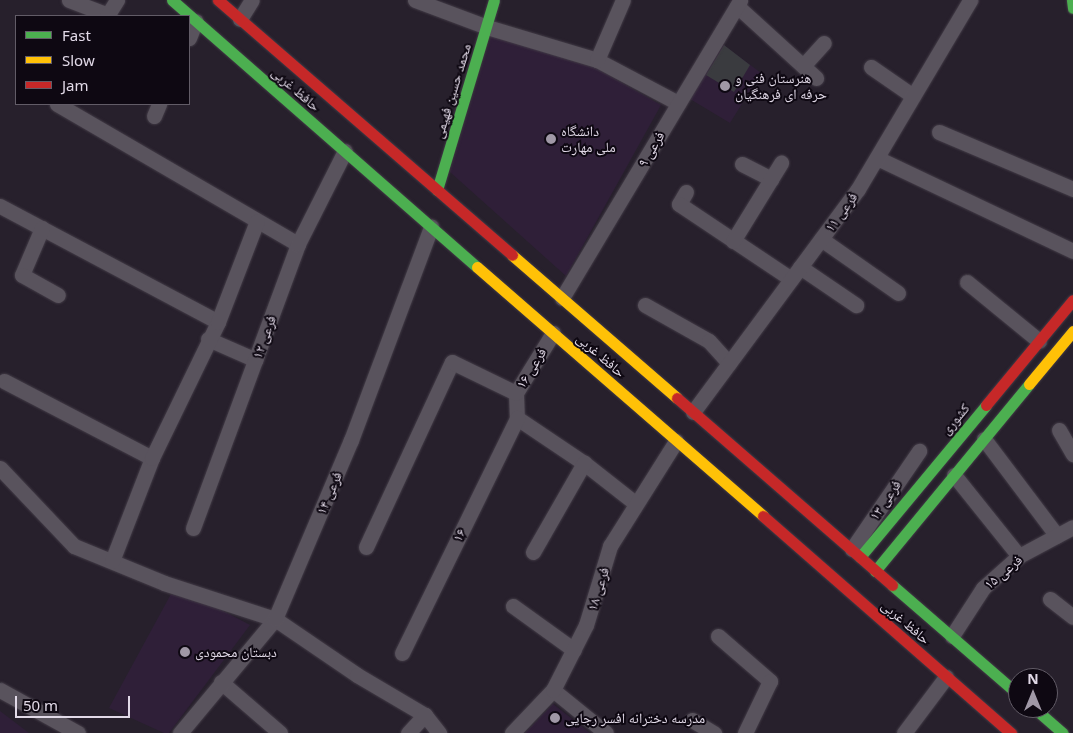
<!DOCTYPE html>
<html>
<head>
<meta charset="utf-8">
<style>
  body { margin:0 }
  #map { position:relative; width:1073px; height:733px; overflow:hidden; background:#27202c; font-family:"Noto Sans","Noto Naskh Arabic",sans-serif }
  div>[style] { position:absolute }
  .built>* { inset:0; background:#2f1f38 }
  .building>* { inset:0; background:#3a3b3f }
  .roads { filter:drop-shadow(0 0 1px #423b46) drop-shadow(0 0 1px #423b46) }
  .street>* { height:15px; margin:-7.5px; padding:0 7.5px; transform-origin:7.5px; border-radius:7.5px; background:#59535d }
  .fast>* { height:11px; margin:-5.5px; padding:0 5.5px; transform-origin:5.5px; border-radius:5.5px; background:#4caf50 }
  .slow>* { height:11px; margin:-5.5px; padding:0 5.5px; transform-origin:5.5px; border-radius:5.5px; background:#ffc107 }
  .jam>* { height:11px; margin:-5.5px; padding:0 5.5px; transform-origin:5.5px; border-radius:5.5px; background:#c62828 }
  .dots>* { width:14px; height:14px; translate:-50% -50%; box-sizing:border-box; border:2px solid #0e0812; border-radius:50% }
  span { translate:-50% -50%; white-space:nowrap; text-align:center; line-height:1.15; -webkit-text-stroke:4px #0e0812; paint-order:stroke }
  .poi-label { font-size:14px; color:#e1d9e7 }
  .left { translate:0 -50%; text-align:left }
  .street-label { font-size:14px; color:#e1d9e7 }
  .legend { position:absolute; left:15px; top:15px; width:175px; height:90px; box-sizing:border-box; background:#0e0812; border:1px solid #625c67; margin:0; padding:6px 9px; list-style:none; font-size:15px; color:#e1d9e7 }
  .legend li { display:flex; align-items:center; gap:10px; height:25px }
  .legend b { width:25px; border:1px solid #625c67 }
  .north { position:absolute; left:1008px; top:668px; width:50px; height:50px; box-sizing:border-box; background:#0e0812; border:1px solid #625c67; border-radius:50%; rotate:0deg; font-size:14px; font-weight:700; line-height:20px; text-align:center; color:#e1d9e7 }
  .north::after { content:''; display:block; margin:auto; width:18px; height:22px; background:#a098a6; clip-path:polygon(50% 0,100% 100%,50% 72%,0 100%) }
  .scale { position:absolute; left:15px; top:696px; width:115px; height:22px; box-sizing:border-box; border:2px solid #e1d9e7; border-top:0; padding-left:6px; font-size:15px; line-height:18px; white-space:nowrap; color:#e1d9e7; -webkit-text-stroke:4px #0e0812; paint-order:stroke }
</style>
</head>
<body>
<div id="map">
  <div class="built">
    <i style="clip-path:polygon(492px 33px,596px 68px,661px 105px,566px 276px,450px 172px)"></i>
    <i style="clip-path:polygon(721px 43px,761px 73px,730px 123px,690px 99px)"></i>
    <i style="clip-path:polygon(171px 594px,212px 605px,250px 625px,169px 733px,164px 733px,109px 708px)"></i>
    <i style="clip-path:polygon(553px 704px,590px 733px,525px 733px)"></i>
    <i style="clip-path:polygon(0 711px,29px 733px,0 733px)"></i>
  </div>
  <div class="building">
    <i style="clip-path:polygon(724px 45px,750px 65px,734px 92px,706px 75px)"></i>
  </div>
  <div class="roads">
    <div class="street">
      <i style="left:69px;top:0;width:42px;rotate:21deg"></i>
      <i style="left:415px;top:0;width:77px;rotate:20.6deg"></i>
      <i style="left:487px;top:27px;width:115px;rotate:16.7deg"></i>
      <i style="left:597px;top:60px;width:92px;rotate:28deg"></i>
      <i style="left:737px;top:6px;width:107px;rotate:42.3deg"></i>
      <i style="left:107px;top:16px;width:19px;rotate:-58deg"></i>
      <i style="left:240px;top:19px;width:22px;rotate:-58deg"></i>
      <i style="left:189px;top:38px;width:18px;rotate:-68deg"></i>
      <i style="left:597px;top:60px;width:65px;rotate:-66.6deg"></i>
      <i style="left:803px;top:66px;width:31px;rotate:-48deg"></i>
      <i style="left:871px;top:67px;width:51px;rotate:34.6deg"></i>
      <i style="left:57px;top:104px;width:279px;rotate:30.2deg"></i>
      <i style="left:154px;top:116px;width:13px;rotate:-67deg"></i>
      <i style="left:939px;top:132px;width:146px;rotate:23deg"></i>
      <i style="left:877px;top:158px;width:217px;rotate:25.4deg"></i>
      <i style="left:742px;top:164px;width:33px;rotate:27deg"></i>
      <i style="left:686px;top:192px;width:14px;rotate:120deg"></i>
      <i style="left:679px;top:204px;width:135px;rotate:33.8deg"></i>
      <i style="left:0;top:206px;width:247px;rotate:28deg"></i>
      <i style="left:42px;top:228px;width:51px;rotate:113.1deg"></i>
      <i style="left:22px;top:275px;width:41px;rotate:29.1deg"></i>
      <i style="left:821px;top:239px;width:94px;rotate:35deg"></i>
      <i style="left:733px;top:241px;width:92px;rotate:-58.4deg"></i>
      <i style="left:800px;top:267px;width:68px;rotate:34.2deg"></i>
      <i style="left:967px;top:282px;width:93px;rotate:39.3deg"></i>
      <i style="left:562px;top:298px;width:347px;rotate:-59.1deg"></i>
      <i style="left:645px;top:305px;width:73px;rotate:29.4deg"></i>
      <i style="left:709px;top:341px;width:30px;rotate:48deg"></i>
      <i style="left:553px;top:333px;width:70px;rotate:121.7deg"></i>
      <i style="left:516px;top:393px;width:25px;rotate:88deg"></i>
      <i style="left:517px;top:418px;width:81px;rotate:33.9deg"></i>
      <i style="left:584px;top:463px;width:65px;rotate:38.1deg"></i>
      <i style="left:208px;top:339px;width:52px;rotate:23.6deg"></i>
      <i style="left:4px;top:381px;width:167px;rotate:27.5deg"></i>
      <i style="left:693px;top:412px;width:277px;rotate:-53.5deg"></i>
      <i style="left:858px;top:189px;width:220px;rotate:-59.3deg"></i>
      <i style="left:1059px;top:430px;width:28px;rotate:60deg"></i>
      <i style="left:984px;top:439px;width:121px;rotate:53deg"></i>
      <i style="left:0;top:468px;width:108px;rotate:46.5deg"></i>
      <i style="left:74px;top:546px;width:97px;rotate:22.3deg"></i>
      <i style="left:164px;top:583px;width:117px;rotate:18deg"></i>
      <i style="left:275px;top:619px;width:99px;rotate:34.3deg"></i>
      <i style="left:357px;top:675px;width:79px;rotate:30.5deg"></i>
      <i style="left:425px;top:715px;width:23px;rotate:52deg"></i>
      <i style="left:954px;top:475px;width:104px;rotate:51.3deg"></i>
      <i style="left:193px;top:528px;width:303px;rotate:-69.7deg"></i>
      <i style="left:298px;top:244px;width:104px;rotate:-63.2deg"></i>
      <i style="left:366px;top:547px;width:204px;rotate:-65.1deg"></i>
      <i style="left:452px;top:362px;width:71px;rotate:25.8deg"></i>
      <i style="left:852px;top:549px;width:119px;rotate:-55.6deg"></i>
      <i style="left:533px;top:552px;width:103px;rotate:-60.2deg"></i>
      <i style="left:112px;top:561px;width:110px;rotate:-68.8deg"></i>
      <i style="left:152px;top:458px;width:151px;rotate:-64.1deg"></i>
      <i style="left:218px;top:322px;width:108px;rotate:-68.9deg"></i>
      <i style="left:1050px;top:599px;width:29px;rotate:38deg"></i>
      <i style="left:513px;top:606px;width:75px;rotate:35.8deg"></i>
      <i style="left:718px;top:636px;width:69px;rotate:40.9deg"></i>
      <i style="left:770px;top:681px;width:58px;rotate:115.7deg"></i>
      <i style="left:952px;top:636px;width:57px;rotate:-57.1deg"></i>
      <i style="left:983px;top:588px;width:48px;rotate:-41.6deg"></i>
      <i style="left:1019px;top:556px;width:61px;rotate:-28.2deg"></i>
      <i style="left:402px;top:653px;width:262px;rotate:-63.9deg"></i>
      <i style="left:221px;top:682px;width:78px;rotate:40.8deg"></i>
      <i style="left:0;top:690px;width:89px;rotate:28.9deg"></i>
      <i style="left:553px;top:690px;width:68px;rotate:39.1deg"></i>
      <i style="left:692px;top:720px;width:26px;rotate:31deg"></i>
      <i style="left:180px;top:733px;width:148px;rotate:-50.2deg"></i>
      <i style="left:275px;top:619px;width:194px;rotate:-67deg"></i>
      <i style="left:351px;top:440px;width:228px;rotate:-69.4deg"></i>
      <i style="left:408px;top:733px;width:25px;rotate:-47deg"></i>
      <i style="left:512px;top:733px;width:59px;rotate:-46.4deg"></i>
      <i style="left:553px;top:690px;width:73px;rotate:-63.1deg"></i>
      <i style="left:586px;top:625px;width:83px;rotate:-73.1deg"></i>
      <i style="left:610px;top:546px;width:124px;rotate:-57.8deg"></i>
      <i style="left:904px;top:733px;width:70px;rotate:-53.1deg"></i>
    </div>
    <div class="fast">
      <i style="left:172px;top:0;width:405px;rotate:41.2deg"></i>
      <i style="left:1072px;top:0;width:8px;rotate:83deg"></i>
      <i style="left:437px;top:190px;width:198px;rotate:-73.3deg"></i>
      <i style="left:860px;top:557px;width:197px;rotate:-50.3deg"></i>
      <i style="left:875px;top:571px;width:242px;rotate:-50.5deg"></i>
      <i style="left:892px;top:585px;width:167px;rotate:40.9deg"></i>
      <i style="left:1034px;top:708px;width:38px;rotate:41deg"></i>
    </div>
    <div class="slow">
      <i style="left:512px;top:255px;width:218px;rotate:40.9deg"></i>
      <i style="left:477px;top:267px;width:379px;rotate:41deg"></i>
      <i style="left:1029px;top:384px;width:69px;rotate:-50.3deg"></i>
    </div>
    <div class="jam">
      <i style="left:218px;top:0;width:389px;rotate:40.9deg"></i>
      <i style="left:677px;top:398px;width:285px;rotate:41deg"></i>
      <i style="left:986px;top:405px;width:136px;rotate:-50.4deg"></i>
      <i style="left:763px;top:516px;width:330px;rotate:41.2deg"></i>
    </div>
  </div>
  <div class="dots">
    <i style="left:725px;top:86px;background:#a098a6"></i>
    <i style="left:551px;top:139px;background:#a098a6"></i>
    <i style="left:185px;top:652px;background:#a098a6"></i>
    <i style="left:555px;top:718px;background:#a098a6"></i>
  </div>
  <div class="poi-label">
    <span class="left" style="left:735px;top:86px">هنرستان فنی و<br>حرفه ای فرهنگیان</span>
    <span class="left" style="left:561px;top:139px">دانشگاه<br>ملی مهارت</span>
    <span class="left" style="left:195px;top:652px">دبستان محمودی</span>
    <span class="left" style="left:565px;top:718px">مدرسه دخترانه افسر رجایی</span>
  </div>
  <div class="street-label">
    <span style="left:296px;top:89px;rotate:41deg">حافظ غربی</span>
    <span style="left:452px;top:91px;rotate:-73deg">محمد حسین فهیمی</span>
    <span style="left:651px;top:149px;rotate:-59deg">فرعی ۹</span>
    <span style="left:841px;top:212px;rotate:-54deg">فرعی ۱۱</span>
    <span style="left:264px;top:337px;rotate:-70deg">فرعی ۱۲</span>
    <span style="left:601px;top:355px;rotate:41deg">حافظ غربی</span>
    <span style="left:531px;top:368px;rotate:-58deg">فرعی ۱۶</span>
    <span style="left:955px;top:419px;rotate:-50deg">کشوری</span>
    <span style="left:329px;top:493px;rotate:-67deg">فرعی ۱۴</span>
    <span style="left:885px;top:500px;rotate:-56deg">فرعی ۱۳</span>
    <span style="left:459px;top:535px;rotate:-64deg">۱۶</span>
    <span style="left:1003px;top:572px;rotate:-40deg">فرعی ۱۵</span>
    <span style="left:598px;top:589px;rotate:-73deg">فرعی ۱۸</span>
    <span style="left:906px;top:622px;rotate:41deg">حافظ غربی</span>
  </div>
  <ul class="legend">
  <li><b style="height:6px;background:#4caf50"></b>Fast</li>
  <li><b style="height:6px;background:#ffc107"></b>Slow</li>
  <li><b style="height:6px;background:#c62828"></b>Jam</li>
  </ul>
  <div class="north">N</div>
  <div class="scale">50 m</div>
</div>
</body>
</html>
